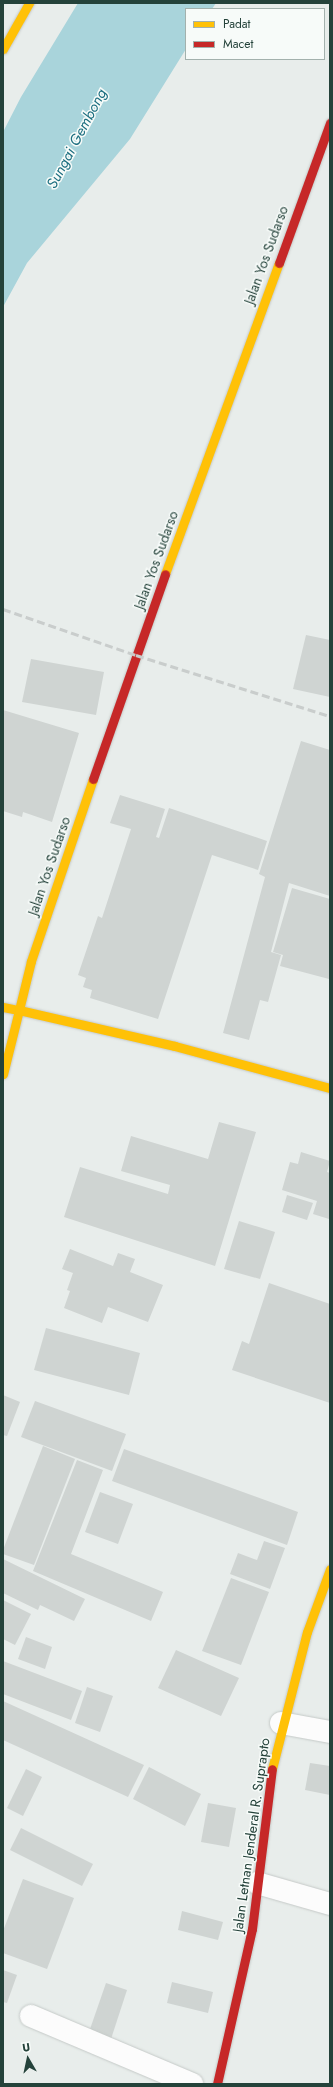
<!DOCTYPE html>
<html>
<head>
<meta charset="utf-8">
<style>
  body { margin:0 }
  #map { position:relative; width:333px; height:2087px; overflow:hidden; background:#e8edeb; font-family:Jost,sans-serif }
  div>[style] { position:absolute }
  .water>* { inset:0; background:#a9d4db }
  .building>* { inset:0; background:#cfd4d2 }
  .roads { filter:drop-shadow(0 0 1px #c5cac8) drop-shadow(0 0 1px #c5cac8) }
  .street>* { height:22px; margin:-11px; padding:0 11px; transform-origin:11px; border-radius:11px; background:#fcfcfc }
  .slow>* { height:9px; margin:-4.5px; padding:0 4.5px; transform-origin:4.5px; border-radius:4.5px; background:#ffc107 }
  .jam>* { height:9px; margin:-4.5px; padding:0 4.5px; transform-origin:4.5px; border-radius:4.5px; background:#c62828 }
  .rail>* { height:3px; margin-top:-1.5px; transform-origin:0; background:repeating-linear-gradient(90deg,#c9cdcc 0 8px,transparent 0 12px) }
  span { translate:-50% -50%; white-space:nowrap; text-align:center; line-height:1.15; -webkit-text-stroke:3px #f7fbf9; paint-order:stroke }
  .street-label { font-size:14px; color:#24423a }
  .water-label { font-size:15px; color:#1c6f80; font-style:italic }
  .frame { position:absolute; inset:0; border:4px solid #24423a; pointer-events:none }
  .legend { position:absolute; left:185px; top:8px; width:140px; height:52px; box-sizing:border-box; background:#f7fbf9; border:1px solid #a3b1ad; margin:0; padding:5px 7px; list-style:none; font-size:12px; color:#24423a }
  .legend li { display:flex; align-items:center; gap:8px; height:20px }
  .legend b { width:20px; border:1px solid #a3b1ad }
  .north { position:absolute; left:8px; top:2039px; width:40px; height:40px; -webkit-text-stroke:3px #f7fbf9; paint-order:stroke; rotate:351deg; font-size:11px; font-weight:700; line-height:16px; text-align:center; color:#24423a }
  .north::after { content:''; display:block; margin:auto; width:14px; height:18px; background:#24423a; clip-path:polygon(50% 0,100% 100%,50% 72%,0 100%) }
</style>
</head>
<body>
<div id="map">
  <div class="water">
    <i style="clip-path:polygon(78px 3px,216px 3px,212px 9px,186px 9px,186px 49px,130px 139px,27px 263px,3px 307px,3px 132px,21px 97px)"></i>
  </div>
  <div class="building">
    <i style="clip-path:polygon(306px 635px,330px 640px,330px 697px,293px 689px)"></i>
    <i style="clip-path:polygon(31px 659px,104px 672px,96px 715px,22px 702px)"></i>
    <i style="clip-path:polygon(3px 710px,79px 733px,52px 822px,23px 812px,22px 817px,3px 811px)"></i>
    <i style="clip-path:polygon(301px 741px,330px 750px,330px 896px,289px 883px,271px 952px,281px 955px,268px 1002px,260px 1000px,249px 1040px,223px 1033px,265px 877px,259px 874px)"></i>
    <i style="clip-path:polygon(120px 795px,165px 809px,156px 837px,159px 838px,169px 808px,267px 841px,258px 870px,212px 855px,158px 1019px,90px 998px,92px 990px,83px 987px,86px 978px,78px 975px,98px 916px,102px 918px,131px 829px,110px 823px)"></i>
    <i style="clip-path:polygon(292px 888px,330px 899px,329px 979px,280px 966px,283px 955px,273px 952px)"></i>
    <i style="clip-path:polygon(219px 1122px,256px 1132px,215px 1266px,64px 1217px,80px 1167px,168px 1194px,170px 1185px,121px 1171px,131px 1136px,208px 1159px)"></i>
    <i style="clip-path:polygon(301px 1152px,330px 1161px,327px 1172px,330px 1173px,329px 1219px,313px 1214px,317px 1201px,282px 1190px,290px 1162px,298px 1164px)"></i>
    <i style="clip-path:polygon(287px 1195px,313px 1203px,307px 1220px,282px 1212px)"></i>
    <i style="clip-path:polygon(239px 1221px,275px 1232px,260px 1279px,224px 1269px)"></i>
    <i style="clip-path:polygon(70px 1249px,113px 1266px,118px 1253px,135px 1259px,130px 1272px,163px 1285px,148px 1322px,108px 1307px,102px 1323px,64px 1308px,70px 1291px,67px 1290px,73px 1273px,62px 1269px)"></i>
    <i style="clip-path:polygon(269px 1283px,330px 1304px,330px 1403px,232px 1370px,242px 1341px,249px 1344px)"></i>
    <i style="clip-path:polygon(46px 1328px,140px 1353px,129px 1395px,34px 1370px)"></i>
    <i style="clip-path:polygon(3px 1395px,20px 1402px,7px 1436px,3px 1435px)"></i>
    <i style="clip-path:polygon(35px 1401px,126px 1434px,112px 1471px,21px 1437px)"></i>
    <i style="clip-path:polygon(43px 1446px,75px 1459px,34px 1565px,3px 1554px,3px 1550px)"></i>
    <i style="clip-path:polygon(124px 1449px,298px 1512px,287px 1545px,112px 1481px)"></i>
    <i style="clip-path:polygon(77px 1460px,103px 1470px,71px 1554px,163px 1592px,151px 1621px,33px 1571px)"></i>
    <i style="clip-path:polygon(100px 1492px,133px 1504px,118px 1544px,85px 1532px)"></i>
    <i style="clip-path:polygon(264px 1541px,285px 1548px,270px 1589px,230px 1574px,238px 1553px,257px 1560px)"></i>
    <i style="clip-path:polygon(3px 1559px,85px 1599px,74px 1621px,40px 1605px,38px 1610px,3px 1593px)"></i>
    <i style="clip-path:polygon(231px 1578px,269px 1592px,241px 1665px,202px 1651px)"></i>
    <i style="clip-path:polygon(3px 1600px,31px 1614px,15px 1645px,3px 1639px)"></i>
    <i style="clip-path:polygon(26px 1637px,52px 1647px,45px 1669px,18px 1659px)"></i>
    <i style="clip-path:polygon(176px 1650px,239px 1678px,221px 1716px,158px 1688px)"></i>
    <i style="clip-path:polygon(3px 1661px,82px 1691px,71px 1720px,3px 1694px)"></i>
    <i style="clip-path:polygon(87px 1687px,113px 1696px,100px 1732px,75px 1723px)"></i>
    <i style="clip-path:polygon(3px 1701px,144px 1765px,128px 1797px,3px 1740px)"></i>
    <i style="clip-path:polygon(310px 1763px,330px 1766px,330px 1795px,305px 1790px)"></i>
    <i style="clip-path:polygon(149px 1767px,201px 1794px,185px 1826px,133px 1799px)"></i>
    <i style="clip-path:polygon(26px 1769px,42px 1777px,23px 1816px,7px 1808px)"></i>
    <i style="clip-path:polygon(208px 1803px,236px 1808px,229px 1847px,201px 1842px)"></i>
    <i style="clip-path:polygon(21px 1828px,93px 1864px,82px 1886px,10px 1850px)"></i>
    <i style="clip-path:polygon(23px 1879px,74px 1898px,47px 1969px,3px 1953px,3px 1931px)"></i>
    <i style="clip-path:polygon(182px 1911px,223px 1922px,218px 1940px,178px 1930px)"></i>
    <i style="clip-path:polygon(3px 1970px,17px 1975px,7px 2003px,3px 2002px)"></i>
    <i style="clip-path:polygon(172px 1982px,213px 1992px,208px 2013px,167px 2003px)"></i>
    <i style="clip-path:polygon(106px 1983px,127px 1990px,111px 2039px,89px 2032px)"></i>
  </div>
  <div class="roads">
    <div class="street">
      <i style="left:281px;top:1723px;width:50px;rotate:10.4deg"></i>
      <i style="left:257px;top:1883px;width:76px;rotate:16deg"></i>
      <i style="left:31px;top:2016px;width:175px;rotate:22.9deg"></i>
    </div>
    <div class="slow">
      <i style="left:3px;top:49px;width:53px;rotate:-60.5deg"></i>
      <i style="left:165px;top:574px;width:331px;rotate:-69.9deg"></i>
      <i style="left:3px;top:1007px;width:16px;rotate:11deg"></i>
      <i style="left:19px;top:1010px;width:66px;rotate:104deg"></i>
      <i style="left:19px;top:1010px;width:50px;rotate:-76.2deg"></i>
      <i style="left:31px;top:961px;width:192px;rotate:-71.2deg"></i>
      <i style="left:19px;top:1010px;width:160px;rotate:13deg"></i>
      <i style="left:175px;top:1046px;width:161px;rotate:15.2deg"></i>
      <i style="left:272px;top:1769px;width:141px;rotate:-75.7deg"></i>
      <i style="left:307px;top:1632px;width:67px;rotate:-69.9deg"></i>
    </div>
    <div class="jam">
      <i style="left:279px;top:263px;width:149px;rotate:-70deg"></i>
      <i style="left:93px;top:779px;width:217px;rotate:-70.6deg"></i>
      <i style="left:217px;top:2084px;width:159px;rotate:-77.3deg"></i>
      <i style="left:252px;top:1929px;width:161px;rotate:-82.9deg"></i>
    </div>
  </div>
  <div class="rail">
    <i style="left:3px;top:609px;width:141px;rotate:19.1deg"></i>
    <i style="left:136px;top:655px;width:203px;rotate:17.5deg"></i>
  </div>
  <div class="street-label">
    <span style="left:266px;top:255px;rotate:-70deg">Jalan Yos Sudarso</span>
    <span style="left:156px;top:560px;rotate:-70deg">Jalan Yos Sudarso</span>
    <span style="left:49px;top:866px;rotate:-71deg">Jalan Yos Sudarso</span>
    <span style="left:251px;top:1835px;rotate:-82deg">Jalan Letnan Jenderal R. Suprapto</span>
  </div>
  <div class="water-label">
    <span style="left:77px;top:139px;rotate:-62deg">Sungai Gembong</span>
  </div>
  <div class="frame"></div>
  <ul class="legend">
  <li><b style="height:5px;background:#ffc107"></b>Padat</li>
  <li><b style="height:5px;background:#c62828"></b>Macet</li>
  </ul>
  <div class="north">U</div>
</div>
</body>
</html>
